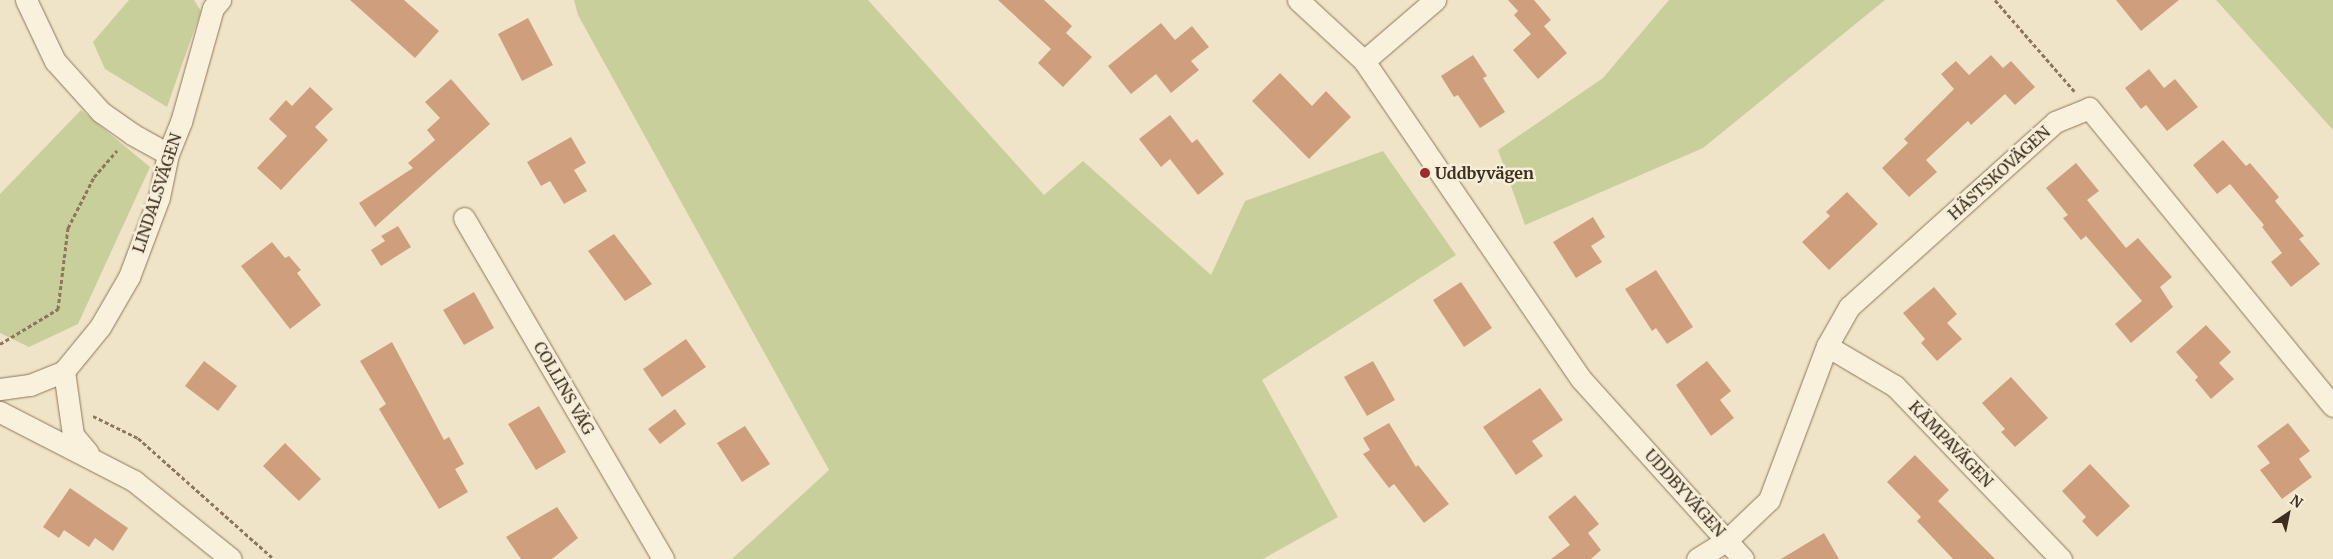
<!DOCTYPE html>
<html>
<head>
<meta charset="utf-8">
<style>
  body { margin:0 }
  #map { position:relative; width:2333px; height:559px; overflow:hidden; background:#f0e4c8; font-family:Merriweather,serif }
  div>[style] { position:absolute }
  .green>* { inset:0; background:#c9cf9b }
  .building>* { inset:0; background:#cf9f7d }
  .path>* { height:3px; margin-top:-1.5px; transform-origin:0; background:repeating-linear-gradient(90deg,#8d765c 0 4px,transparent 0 6.5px) }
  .roads { filter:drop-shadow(0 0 1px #8d765c) drop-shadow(0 0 1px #8d765c) }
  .street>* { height:21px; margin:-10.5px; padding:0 10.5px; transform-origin:10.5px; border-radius:10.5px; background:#faf1dc }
  .dots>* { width:14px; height:14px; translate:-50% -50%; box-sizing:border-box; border:2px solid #f7eed8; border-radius:50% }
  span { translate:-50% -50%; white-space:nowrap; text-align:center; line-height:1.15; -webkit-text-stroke:5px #f7eed8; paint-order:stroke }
  .poi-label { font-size:16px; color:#3d2e20; font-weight:700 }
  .left { translate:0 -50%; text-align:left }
  .street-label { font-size:16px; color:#3d2e20 }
  .north { position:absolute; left:2263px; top:489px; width:50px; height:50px; -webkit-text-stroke:4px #f7eed8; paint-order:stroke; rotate:34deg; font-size:14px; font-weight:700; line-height:20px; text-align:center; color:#3d2e20 }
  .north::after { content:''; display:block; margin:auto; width:18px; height:22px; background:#3d2e20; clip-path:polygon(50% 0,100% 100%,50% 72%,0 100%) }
</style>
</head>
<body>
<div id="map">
  <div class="green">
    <i style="clip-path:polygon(129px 0,194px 0,201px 11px,167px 107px,105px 69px,93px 42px)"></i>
    <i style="clip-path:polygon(574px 0,868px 0,1044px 195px,1083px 161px,1211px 275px,1245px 201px,1383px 151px,1456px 255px,1262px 380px,1338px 517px,1263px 559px,732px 559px,829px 470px,578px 15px)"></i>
    <i style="clip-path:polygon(1669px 0,1885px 0,1703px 148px,1525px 225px,1498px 150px,1603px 78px)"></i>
    <i style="clip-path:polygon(2216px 0,2333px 0,2333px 130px)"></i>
    <i style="clip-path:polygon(81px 110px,150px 167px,78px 324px,29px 347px,0 333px,0 194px)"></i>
  </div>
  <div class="building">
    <i style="clip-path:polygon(350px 0,404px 0,439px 31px,415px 58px)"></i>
    <i style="clip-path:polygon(998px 0,1044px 0,1072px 26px,1066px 33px,1092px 57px,1063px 87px,1038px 63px,1051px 49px)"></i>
    <i style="clip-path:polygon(1508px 0,1534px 0,1551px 20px,1544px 26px,1567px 53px,1538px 79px,1513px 50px,1531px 34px,1514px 15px,1518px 11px)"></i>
    <i style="clip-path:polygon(2116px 0,2179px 0,2141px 31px)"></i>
    <i style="clip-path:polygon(528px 18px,553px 65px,522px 81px,498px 34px)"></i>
    <i style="clip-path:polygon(1161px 23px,1175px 40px,1192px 26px,1209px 47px,1191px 61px,1199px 70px,1171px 93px,1156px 74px,1131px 94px,1108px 66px)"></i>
    <i style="clip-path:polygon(1473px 55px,1487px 76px,1483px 78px,1505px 112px,1480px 128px,1458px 95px,1454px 97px,1441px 76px)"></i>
    <i style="clip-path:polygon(1991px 55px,2003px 68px,2011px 61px,2035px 87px,2015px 105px,2005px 94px,1971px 125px,1968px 121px,1926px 160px,1937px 172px,1909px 197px,1882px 168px,1908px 143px,1904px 139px,1954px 89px,1941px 74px,1956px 61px,1969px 75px)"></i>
    <i style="clip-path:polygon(2149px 69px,2164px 88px,2175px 79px,2198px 107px,2167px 131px,2146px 105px,2141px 109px,2125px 88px)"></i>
    <i style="clip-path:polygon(1280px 73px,1312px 106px,1326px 91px,1351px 117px,1309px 159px,1252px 101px)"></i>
    <i style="clip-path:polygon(451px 79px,490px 124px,375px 227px,359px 203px,413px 168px,408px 163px,435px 140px,427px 130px,440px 118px,425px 102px)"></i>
    <i style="clip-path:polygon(310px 87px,333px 109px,315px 127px,328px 140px,281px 190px,257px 168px,287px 136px,269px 119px,286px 100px,292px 106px)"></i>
    <i style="clip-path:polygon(1170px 115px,1192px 143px,1197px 139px,1224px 174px,1198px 195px,1170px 159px,1161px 167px,1139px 139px)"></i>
    <i style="clip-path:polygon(571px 137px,586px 163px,574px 170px,587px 191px,564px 204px,550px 181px,541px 186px,527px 162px)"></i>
    <i style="clip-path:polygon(2223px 140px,2246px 166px,2250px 163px,2279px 197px,2275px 201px,2304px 236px,2299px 239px,2320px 264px,2291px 287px,2271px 262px,2282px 253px,2262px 227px,2264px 225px,2230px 184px,2217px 194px,2193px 165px)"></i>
    <i style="clip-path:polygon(2076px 163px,2099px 191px,2087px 200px,2126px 248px,2138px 238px,2172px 277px,2160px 287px,2173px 307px,2131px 343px,2115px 324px,2142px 301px,2086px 236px,2081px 240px,2063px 218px,2068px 215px,2046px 188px)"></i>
    <i style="clip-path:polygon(1847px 192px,1878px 224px,1829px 270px,1802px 242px,1830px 216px,1826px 212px)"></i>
    <i style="clip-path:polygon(1593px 217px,1605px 237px,1591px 246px,1602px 262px,1576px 278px,1553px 242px)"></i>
    <i style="clip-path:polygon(398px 226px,411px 247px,381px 266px,371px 250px,385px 241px,381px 236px)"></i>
    <i style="clip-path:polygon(614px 234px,652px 284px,625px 301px,588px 251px)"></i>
    <i style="clip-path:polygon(272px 242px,285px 258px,289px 256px,301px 270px,297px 273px,321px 305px,290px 329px,241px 266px)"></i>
    <i style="clip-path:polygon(1656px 270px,1693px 327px,1667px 344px,1656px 328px,1652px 331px,1625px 289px)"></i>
    <i style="clip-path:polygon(1461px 282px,1492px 328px,1464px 347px,1433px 300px)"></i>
    <i style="clip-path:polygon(1934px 287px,1957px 314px,1947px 323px,1962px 339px,1937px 361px,1921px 343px,1925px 339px,1903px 313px)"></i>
    <i style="clip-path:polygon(474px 292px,494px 328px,464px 345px,443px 310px)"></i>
    <i style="clip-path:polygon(2206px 325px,2231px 352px,2219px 363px,2234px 379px,2211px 399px,2195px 380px,2198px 377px,2176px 352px)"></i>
    <i style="clip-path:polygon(686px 339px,706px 367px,662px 397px,643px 369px)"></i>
    <i style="clip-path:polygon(392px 342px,444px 440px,449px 437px,464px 464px,455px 469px,468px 492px,439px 509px,379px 409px,386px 404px,360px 361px)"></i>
    <i style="clip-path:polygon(204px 361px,237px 386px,218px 411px,185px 386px)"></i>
    <i style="clip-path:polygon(1373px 361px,1395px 400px,1367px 416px,1344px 377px)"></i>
    <i style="clip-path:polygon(1707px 361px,1731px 391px,1720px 400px,1734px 418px,1711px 436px,1676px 385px)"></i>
    <i style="clip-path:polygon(2011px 377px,2048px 418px,2015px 447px,2001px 432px,2005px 429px,1982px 403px)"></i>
    <i style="clip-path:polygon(1540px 388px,1563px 420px,1532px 441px,1543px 456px,1516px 475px,1483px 427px)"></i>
    <i style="clip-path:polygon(539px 406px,566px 452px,536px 470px,508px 424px)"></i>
    <i style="clip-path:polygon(675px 409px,686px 424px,660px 444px,648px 429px)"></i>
    <i style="clip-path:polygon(1389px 423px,1416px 467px,1418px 465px,1449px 504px,1424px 523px,1394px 484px,1389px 488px,1363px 454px,1370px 450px,1363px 438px)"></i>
    <i style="clip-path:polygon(2288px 423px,2310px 451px,2299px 459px,2312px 477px,2282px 499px,2260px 470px,2270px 463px,2257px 446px)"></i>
    <i style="clip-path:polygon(745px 426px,770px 464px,742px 482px,717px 443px)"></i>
    <i style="clip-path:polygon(285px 443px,321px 479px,299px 501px,263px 466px)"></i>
    <i style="clip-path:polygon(1915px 455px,1949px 490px,1938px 501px,1995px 559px,1953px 559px,1917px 521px,1921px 517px,1887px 482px)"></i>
    <i style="clip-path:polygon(2090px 464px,2130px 506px,2097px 537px,2082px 521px,2086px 517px,2062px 491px)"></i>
    <i style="clip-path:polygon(70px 488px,128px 528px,113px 551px,95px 538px,89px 547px,64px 530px,59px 538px,43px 527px)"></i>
    <i style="clip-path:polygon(1575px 495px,1599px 524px,1588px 533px,1601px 550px,1591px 559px,1551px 559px,1570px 545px,1548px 517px)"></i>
    <i style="clip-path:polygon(557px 507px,578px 538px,552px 559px,521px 559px,506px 537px)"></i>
    <i style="clip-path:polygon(1824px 533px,1839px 559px,1781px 559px)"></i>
  </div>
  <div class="path">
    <i style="left:1995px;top:0;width:121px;rotate:49deg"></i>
    <i style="left:0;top:344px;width:68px;rotate:-31.1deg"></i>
    <i style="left:58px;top:309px;width:82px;rotate:-83deg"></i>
    <i style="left:68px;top:228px;width:57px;rotate:-63deg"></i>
    <i style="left:94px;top:177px;width:35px;rotate:-49deg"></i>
    <i style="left:93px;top:416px;width:50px;rotate:26.1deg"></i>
    <i style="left:138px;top:438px;width:182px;rotate:41.7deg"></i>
  </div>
  <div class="roads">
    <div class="street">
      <i style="left:26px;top:0;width:68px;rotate:64.6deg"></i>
      <i style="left:55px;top:61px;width:69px;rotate:48deg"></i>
      <i style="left:101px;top:112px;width:38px;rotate:35deg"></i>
      <i style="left:132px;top:134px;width:41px;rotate:29.1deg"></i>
      <i style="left:1298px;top:0;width:90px;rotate:42.7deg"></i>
      <i style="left:1364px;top:61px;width:385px;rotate:55.7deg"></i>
      <i style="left:1581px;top:379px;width:242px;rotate:48deg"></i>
      <i style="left:1364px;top:61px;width:94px;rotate:-40.7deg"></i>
      <i style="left:464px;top:218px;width:395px;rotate:59.7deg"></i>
      <i style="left:1827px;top:346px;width:79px;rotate:30.5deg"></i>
      <i style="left:1895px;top:386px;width:240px;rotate:46.2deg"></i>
      <i style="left:64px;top:371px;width:65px;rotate:82deg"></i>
      <i style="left:73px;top:435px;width:23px;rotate:50deg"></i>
      <i style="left:0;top:389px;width:30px;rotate:-8deg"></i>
      <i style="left:30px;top:385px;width:37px;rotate:-22deg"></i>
      <i style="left:64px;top:371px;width:57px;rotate:-50.7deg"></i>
      <i style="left:100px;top:327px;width:58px;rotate:-59.9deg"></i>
      <i style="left:129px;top:277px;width:85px;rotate:-69.4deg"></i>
      <i style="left:159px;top:197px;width:44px;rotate:-78.2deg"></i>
      <i style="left:168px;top:154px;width:35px;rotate:-68deg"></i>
      <i style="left:181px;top:122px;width:118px;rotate:-74.3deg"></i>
      <i style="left:213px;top:8px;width:11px;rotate:-49deg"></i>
      <i style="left:0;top:412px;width:151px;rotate:27.2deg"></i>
      <i style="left:134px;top:481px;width:124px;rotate:38.8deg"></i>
      <i style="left:1697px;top:559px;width:36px;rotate:-32deg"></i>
      <i style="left:1727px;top:540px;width:58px;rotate:-43.6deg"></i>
      <i style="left:1769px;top:500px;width:165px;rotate:-69.4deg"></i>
      <i style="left:1827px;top:346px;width:45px;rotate:-60.6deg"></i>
      <i style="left:1849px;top:307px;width:277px;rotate:-41.9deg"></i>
      <i style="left:2055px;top:122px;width:37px;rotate:-22deg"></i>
      <i style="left:2089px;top:108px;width:385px;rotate:50.7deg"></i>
    </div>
  </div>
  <div class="dots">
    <i style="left:1425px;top:173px;background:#9e2a2b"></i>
  </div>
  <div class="poi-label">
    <span class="left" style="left:1435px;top:173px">Uddbyvägen</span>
  </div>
  <div class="street-label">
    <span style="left:1999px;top:173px;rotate:-42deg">HÄSTSKOVÄGEN</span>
    <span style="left:157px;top:193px;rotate:-72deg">LINDALSVÄGEN</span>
    <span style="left:564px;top:388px;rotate:60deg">COLLINS VÄG</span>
    <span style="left:1951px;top:444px;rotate:46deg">KÄMPAVÄGEN</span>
    <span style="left:1685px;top:493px;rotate:48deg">UDDBYVÄGEN</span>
  </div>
  <div class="north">N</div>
</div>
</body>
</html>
